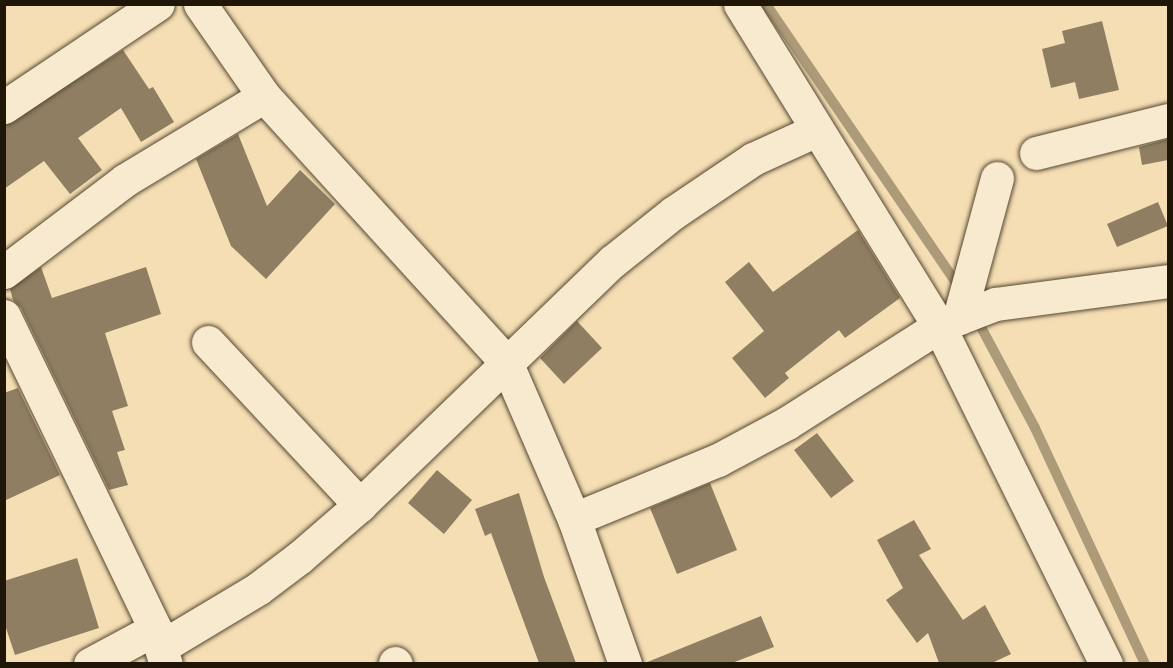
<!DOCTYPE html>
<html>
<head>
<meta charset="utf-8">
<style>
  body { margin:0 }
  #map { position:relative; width:1173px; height:668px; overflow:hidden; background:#f5deb4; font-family:"EB Garamond",serif }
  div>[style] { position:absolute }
  .stream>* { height:10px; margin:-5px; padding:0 5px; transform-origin:5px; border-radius:5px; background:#ad9a79 }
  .building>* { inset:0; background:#8f7e61 }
  .roads { filter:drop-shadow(0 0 2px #554832) drop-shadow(0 0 2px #554832) }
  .street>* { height:33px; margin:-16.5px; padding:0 16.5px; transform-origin:16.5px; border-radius:16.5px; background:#f8eace }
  span { translate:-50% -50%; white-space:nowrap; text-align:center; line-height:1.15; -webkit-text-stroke:5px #f8eace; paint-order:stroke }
  .frame { position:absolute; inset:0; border:6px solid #201607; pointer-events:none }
</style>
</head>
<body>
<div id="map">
  <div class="stream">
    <i style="left:766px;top:4px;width:343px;rotate:55.7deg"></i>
    <i style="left:975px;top:316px;width:127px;rotate:61.8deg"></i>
    <i style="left:1035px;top:428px;width:260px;rotate:65deg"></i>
  </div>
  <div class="building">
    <i style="clip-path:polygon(1102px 21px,1119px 90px,1079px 99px,1075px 82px,1051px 88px,1042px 49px,1065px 43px,1062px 31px)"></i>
    <i style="clip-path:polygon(123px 50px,149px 89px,153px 87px,174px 122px,141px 142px,121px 108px,78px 138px,102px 170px,70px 194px,44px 161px,4px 189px,4px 126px)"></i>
    <i style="clip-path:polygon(238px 134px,267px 206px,300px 170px,335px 204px,266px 279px,231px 246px,196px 159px)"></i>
    <i style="clip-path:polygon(1168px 139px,1168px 160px,1142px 165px,1139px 147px)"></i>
    <i style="clip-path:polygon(1158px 202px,1168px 226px,1117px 247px,1107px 224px)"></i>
    <i style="clip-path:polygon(858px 230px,900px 298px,845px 338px,839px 330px,785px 373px,789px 378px,765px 398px,732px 358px,764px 331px,725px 282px,749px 262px,773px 292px)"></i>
    <i style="clip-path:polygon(41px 267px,52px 298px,146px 267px,161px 314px,105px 333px,128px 406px,112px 411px,125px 450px,117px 452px,128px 485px,109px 490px,21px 308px,13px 300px,10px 289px)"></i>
    <i style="clip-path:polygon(577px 321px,602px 348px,564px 384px,540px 358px)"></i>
    <i style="clip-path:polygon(18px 388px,60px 475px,4px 501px,4px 393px)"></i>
    <i style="clip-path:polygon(817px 433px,854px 481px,831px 498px,794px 450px)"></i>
    <i style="clip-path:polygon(437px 470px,472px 500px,444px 534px,408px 503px)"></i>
    <i style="clip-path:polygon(710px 483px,737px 550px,677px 574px,650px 508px)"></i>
    <i style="clip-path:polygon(519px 493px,544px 577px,576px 663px,539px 663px,491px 533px,485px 536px,475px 509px)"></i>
    <i style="clip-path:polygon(914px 520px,931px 549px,919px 555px,963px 620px,985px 605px,1011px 654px,992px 663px,939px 663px,928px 633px,917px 643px,886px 600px,903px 588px,877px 540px)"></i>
    <i style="clip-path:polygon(77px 558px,99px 628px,15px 655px,4px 622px,4px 581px)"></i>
    <i style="clip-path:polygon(761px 616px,774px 647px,732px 663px,645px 663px)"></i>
  </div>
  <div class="roads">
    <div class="street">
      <i style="left:200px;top:4px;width:112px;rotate:55.2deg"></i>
      <i style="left:264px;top:96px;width:360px;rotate:47.7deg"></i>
      <i style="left:506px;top:362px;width:171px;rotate:66.6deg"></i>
      <i style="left:574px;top:519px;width:154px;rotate:70.6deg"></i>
      <i style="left:740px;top:4px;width:379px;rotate:58.3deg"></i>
      <i style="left:939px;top:326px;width:377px;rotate:63.7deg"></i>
      <i style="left:4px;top:107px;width:185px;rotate:-33.8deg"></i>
      <i style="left:1036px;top:153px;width:136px;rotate:-14deg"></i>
      <i style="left:4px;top:272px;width:152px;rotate:-37.2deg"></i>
      <i style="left:125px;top:180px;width:162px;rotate:-31.1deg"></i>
      <i style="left:4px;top:316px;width:348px;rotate:64.2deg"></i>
      <i style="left:155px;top:629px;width:37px;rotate:73deg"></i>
      <i style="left:959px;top:318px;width:145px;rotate:-74.8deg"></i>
      <i style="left:208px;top:342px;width:223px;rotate:47deg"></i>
      <i style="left:574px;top:519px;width:156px;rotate:-22.3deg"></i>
      <i style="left:718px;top:460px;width:78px;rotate:-28.2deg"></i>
      <i style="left:787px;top:423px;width:180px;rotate:-32.5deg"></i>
      <i style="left:939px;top:326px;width:22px;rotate:-22deg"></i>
      <i style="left:959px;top:318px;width:40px;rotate:-21deg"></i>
      <i style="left:996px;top:304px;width:174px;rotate:-7.6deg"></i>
      <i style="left:161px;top:647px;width:114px;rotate:-31deg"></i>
      <i style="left:259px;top:588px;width:51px;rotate:-37.1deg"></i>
      <i style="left:300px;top:557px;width:79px;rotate:-40.9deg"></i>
      <i style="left:360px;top:505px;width:351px;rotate:-44deg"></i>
      <i style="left:613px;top:261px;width:77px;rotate:-38.7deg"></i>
      <i style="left:673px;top:213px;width:97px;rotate:-34deg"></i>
      <i style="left:753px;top:159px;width:70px;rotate:-24.4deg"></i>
      <i style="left:395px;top:663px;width:1px;rotate:45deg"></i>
      <i style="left:90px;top:664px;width:74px;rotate:-28.3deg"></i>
    </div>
  </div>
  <div class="frame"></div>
</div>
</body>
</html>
